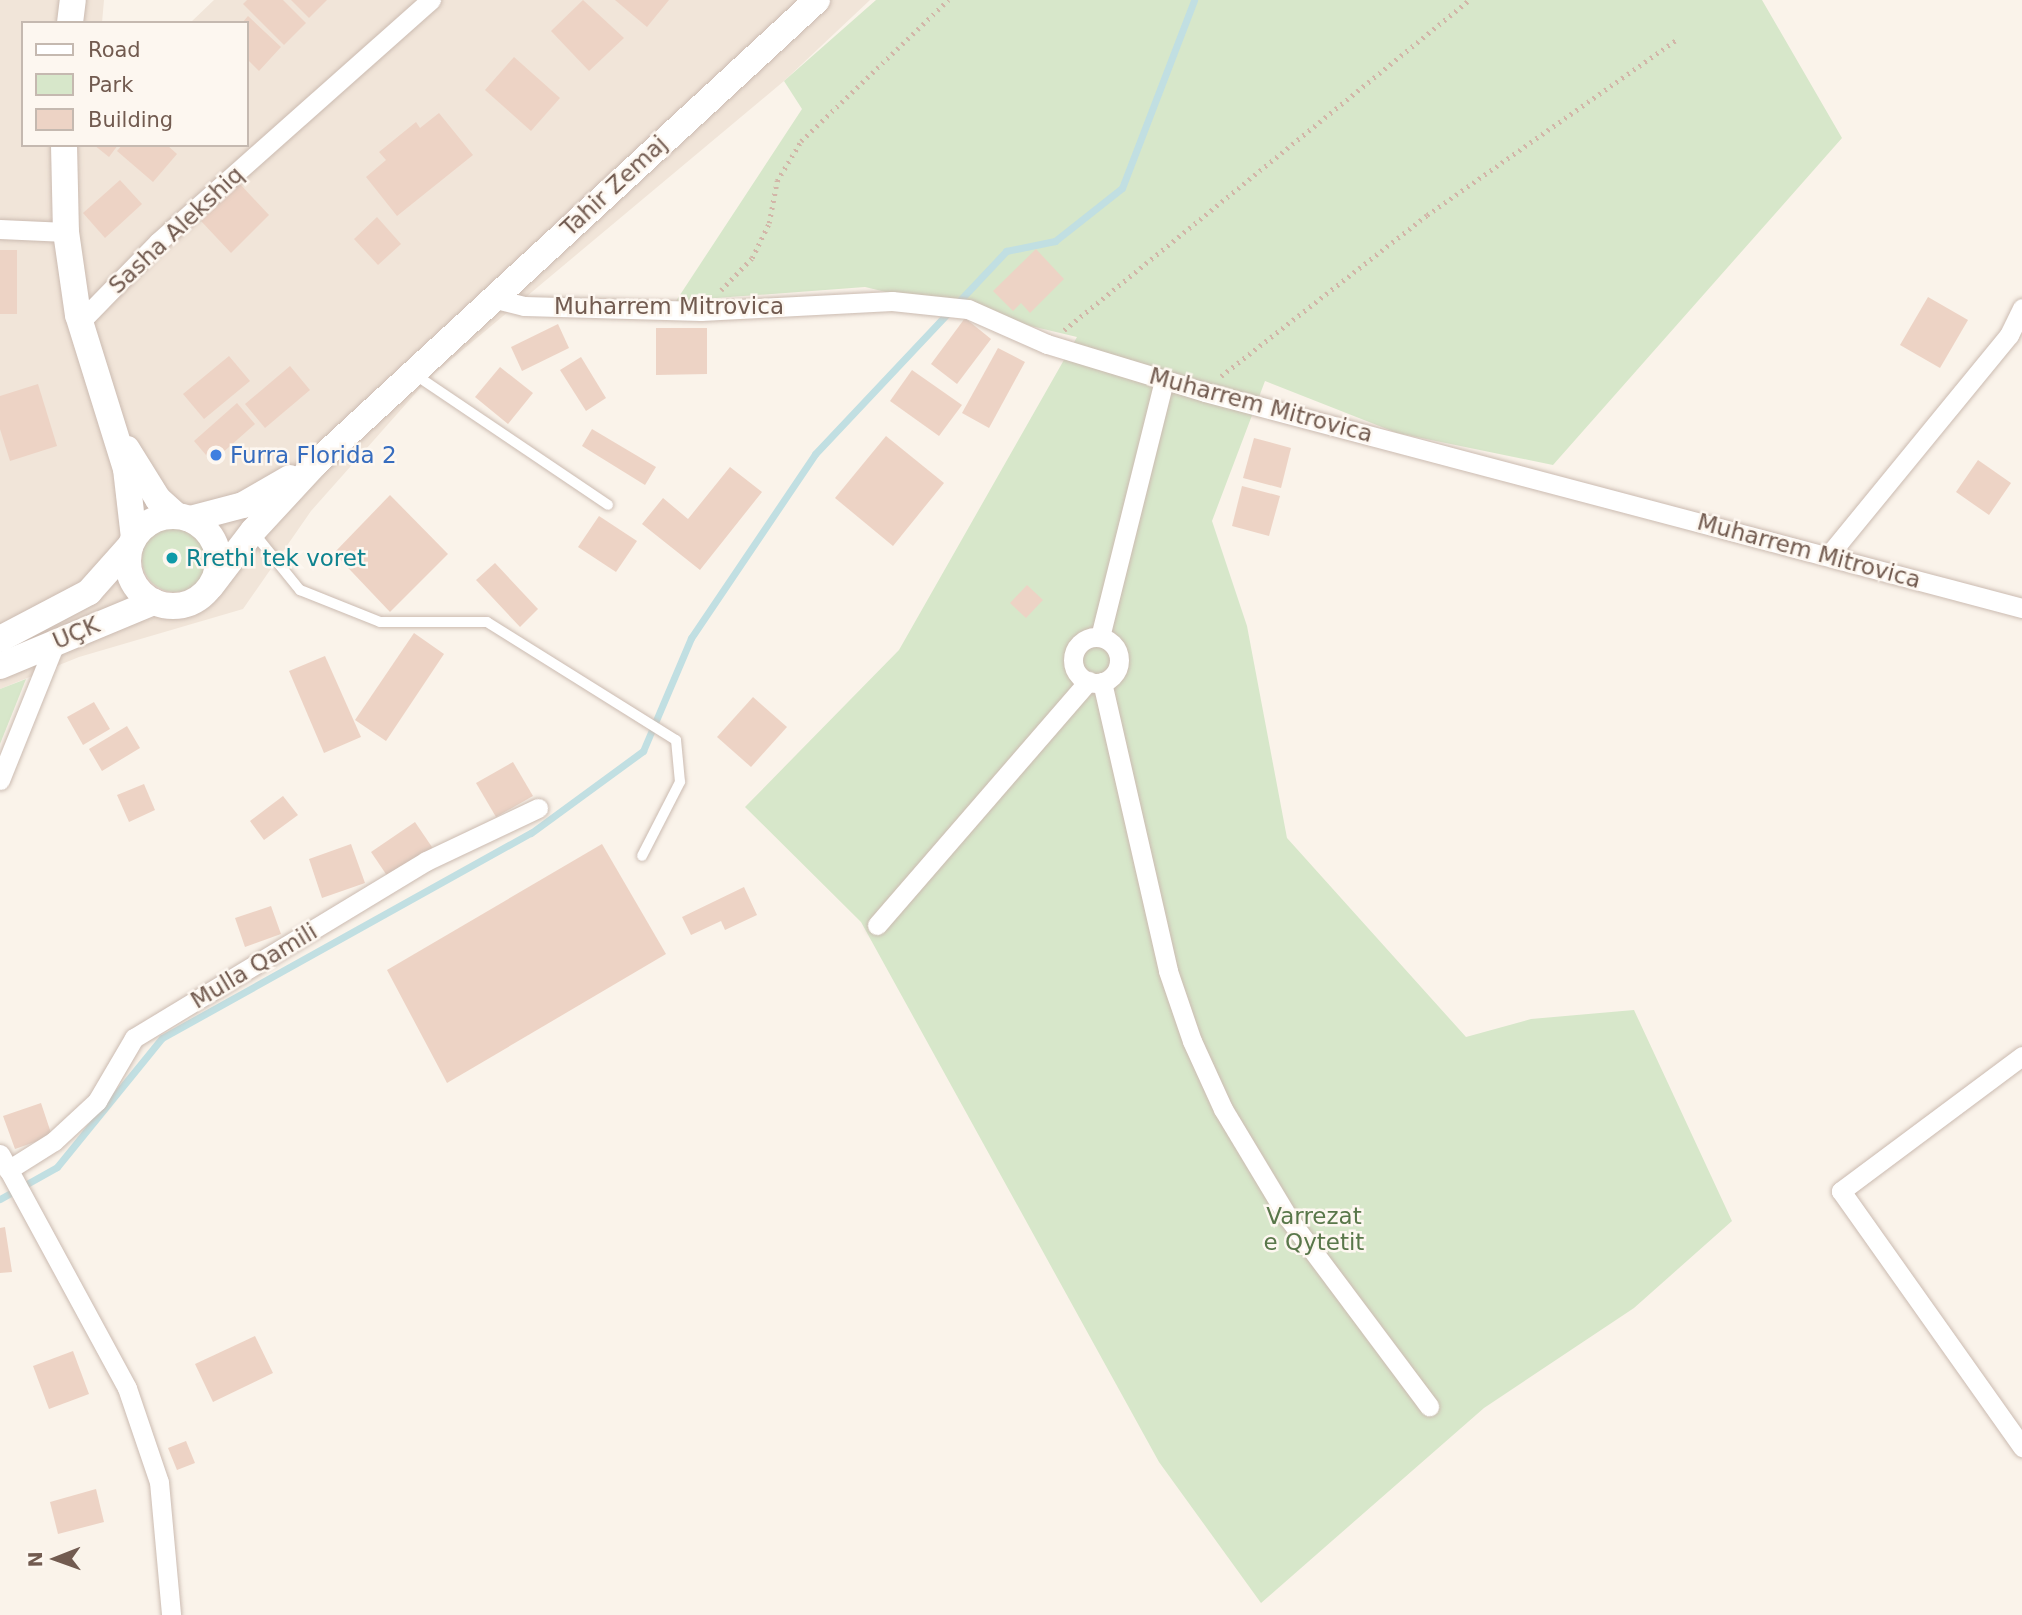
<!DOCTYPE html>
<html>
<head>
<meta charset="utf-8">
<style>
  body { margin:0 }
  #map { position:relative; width:2022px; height:1615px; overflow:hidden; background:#faf3ea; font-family:"DejaVu Sans",sans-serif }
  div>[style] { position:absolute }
  .residential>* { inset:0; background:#f1e5d9 }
  .green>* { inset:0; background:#d7e7ca }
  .round { border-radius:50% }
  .stream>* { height:7px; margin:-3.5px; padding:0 3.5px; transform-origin:3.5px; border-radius:3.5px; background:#c1dfe2 }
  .building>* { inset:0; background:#edd3c5 }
  .path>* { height:4.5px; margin-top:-2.25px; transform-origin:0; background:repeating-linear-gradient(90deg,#d2b6a8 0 2px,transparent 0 7px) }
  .roads { filter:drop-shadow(0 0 2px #cbbbb1) drop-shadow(0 0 2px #cbbbb1) }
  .lane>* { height:10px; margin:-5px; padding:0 5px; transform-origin:5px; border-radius:5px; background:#fff }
  .street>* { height:19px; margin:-9.5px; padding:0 9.5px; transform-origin:9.5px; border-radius:9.5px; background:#fff }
  .street>.ring { margin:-9.5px; padding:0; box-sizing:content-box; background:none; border:19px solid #fff; border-radius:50% }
  .secondary>* { height:26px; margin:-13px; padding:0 13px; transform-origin:13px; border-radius:13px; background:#fff }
  .secondary>.ring { margin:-13px; padding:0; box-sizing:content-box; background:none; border:26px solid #fff; border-radius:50% }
  .dots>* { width:19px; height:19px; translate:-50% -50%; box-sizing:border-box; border:4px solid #fdf7f0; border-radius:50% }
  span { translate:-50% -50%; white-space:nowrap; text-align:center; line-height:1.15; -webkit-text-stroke:5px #fdf7f0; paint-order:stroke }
  .street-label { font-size:23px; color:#725b50 }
  .shop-label { font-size:23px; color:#366cbe }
  .left { translate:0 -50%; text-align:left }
  .culture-label { font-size:23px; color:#0d838f }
  .park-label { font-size:23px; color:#59774a }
  .legend { position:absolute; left:21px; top:21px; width:228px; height:126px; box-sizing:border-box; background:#fdf7f0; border:2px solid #c5b9b0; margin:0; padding:9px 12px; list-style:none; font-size:21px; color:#725b50 }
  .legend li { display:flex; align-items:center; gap:14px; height:35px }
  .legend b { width:35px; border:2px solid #c5b9b0 }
  .north { position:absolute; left:21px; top:1524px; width:70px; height:70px; -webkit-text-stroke:5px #fdf7f0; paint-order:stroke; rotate:269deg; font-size:19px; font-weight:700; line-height:28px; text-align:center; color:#725b50 }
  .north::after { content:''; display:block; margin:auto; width:24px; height:32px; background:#725b50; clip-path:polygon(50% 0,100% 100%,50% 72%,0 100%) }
</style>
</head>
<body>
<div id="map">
  <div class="residential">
    <i style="clip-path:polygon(0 0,104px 0,102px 23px,23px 23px,23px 145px,247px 145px,247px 23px,190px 23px,214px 0,870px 0,784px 81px,429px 378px,311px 511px,243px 609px,79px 657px,0 689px)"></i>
  </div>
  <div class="green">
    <i style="clip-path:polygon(876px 0,1762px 0,1842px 138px,1553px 465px,1397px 433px,1265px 381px,1212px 521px,1247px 626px,1287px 838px,1466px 1037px,1531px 1019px,1634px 1010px,1732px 1221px,1634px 1308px,1484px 1408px,1261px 1603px,1159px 1462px,861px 922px,745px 807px,899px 650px,1077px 337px,865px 287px,676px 301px,802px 109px,784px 81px)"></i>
    <i class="round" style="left:142px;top:526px;width:66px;height:66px"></i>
    <i style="clip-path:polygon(26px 679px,0 744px,0 689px)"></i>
  </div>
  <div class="stream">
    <i style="left:0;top:1199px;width:65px;rotate:-29.3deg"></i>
    <i style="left:57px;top:1167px;width:166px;rotate:-50.9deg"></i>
    <i style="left:162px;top:1038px;width:422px;rotate:-29.1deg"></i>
    <i style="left:531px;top:833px;width:139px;rotate:-36.2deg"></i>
    <i style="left:643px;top:751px;width:123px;rotate:-67deg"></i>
    <i style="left:691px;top:638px;width:222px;rotate:-56deg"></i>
    <i style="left:815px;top:454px;width:279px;rotate:-46.7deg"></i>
    <i style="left:1006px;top:251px;width:50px;rotate:-11.5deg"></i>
    <i style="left:1055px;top:241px;width:85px;rotate:-38.3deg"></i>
    <i style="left:1122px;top:188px;width:201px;rotate:-69deg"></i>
  </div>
  <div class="building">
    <i style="clip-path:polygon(247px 0,283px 0,306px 23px,284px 45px,243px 4px)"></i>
    <i style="clip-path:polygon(291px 0,327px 0,309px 18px)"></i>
    <i style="clip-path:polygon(583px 0,624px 38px,589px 71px,551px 31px)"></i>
    <i style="clip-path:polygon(615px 0,669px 0,647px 27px)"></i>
    <i style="clip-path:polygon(248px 16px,281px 47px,259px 71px,247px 59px,247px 23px,242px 23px)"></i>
    <i style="clip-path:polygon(514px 57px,560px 98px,531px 131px,485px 90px)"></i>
    <i style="clip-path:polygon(439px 113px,473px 155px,397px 216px,366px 177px,386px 160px,379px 152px,416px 122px,420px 128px)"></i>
    <i style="clip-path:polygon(94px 145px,118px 145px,109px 157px)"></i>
    <i style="clip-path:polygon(122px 145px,167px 145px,177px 154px,153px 182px,117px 151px)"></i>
    <i style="clip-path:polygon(120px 180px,142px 204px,105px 238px,83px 213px)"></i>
    <i style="clip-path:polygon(239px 183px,269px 215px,231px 253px,201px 221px)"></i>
    <i style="clip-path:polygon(377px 217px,401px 244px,378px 265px,354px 239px)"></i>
    <i style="clip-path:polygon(1036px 249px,1064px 279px,1030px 313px,1021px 303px,1013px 311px,993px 291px)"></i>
    <i style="clip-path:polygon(0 250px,17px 250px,17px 314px,0 314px)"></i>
    <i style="clip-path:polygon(1928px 297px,1968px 320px,1940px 368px,1900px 345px)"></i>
    <i style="clip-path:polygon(965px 318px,991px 339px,957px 384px,931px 364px)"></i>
    <i style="clip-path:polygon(558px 324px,569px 348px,522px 371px,511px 347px)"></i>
    <i style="clip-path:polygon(656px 328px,707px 328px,707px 374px,656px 375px)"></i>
    <i style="clip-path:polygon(998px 348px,1025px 362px,989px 428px,962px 413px)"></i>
    <i style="clip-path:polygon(229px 356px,250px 381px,204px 419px,183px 394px)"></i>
    <i style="clip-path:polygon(581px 357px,606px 398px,586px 411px,560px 370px)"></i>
    <i style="clip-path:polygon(290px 366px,310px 390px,265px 428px,245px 404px)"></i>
    <i style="clip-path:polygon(500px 367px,533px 393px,508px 424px,475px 397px)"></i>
    <i style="clip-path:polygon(912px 370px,962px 405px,939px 436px,890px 401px)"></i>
    <i style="clip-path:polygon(38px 384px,57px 446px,10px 461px,0 429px,0 396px)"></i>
    <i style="clip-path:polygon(237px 403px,255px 424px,212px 462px,194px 441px)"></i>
    <i style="clip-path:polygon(592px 429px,656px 467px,645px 485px,582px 446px)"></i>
    <i style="clip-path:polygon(886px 436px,944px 483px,893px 546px,835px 498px)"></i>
    <i style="clip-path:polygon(1254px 438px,1291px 448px,1281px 488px,1243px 478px)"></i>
    <i style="clip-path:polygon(1978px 460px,2011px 483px,1989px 515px,1956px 492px)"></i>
    <i style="clip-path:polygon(730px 467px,762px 492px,700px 570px,642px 524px,663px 498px,688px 519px)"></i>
    <i style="clip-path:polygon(1242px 486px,1280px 496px,1269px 536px,1232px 526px)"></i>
    <i style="clip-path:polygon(390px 495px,448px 554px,390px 612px,334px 553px)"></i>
    <i style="clip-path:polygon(599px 516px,637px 541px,616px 572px,578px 547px)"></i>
    <i style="clip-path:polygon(495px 563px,538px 609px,520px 627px,476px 580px)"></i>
    <i style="clip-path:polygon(1027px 585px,1043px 600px,1026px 618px,1010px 603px)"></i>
    <i style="clip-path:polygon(414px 633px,444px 654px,386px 741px,355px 720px)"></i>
    <i style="clip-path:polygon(325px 656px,361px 737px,324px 753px,289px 671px)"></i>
    <i style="clip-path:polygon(753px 697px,787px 727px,751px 767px,717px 737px)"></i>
    <i style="clip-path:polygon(94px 702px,110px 729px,83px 745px,67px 717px)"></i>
    <i style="clip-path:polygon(127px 726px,140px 748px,102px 771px,89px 749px)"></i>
    <i style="clip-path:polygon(513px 762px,533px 796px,496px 817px,476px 783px)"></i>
    <i style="clip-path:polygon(144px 784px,155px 810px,129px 822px,117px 795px)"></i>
    <i style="clip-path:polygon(283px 796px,298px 815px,264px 840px,250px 821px)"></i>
    <i style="clip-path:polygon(415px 822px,434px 850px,390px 880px,371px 852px)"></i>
    <i style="clip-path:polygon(351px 844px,365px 883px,322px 898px,309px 859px)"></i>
    <i style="clip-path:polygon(602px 844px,666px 954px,447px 1083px,387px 970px)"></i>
    <i style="clip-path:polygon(744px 887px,757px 915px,725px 930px,721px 921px,691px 935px,682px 917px)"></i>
    <i style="clip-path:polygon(271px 906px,281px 934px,245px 947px,235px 918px)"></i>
    <i style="clip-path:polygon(41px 1103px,52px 1136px,15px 1149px,3px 1116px)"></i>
    <i style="clip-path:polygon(5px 1227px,12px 1272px,0 1273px,0 1228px)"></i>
    <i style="clip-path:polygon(255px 1336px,273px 1373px,213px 1402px,195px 1364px)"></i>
    <i style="clip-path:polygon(73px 1351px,89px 1394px,49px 1409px,33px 1366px)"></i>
    <i style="clip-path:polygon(186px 1441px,195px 1463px,177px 1470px,168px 1448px)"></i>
    <i style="clip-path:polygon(96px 1489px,104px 1522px,58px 1534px,50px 1502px)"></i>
  </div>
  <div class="path">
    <i style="left:721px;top:290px;width:45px;rotate:-45.9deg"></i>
    <i style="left:752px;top:258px;width:39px;rotate:-64deg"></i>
    <i style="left:769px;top:223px;width:43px;rotate:-79.2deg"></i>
    <i style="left:777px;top:181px;width:47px;rotate:-59deg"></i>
    <i style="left:801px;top:141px;width:204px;rotate:-43.8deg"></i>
    <i style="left:1064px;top:330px;width:522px;rotate:-39.17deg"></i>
    <i style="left:1221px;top:376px;width:261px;rotate:-38deg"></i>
    <i style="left:1427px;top:215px;width:306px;rotate:-35.1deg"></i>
  </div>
  <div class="roads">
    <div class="lane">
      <i style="left:414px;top:374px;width:234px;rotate:34deg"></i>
      <i style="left:253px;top:532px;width:75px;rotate:51deg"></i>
      <i style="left:300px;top:590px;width:86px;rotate:21.8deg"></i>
      <i style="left:380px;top:622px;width:107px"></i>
      <i style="left:487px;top:622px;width:223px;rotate:32deg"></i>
      <i style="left:676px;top:740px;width:42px;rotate:84.6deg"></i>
      <i style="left:680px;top:782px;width:83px;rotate:117.2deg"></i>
    </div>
    <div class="street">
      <i style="left:0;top:229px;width:66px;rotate:2.6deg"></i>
      <i style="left:492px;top:298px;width:33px;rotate:14deg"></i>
      <i style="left:524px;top:306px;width:177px;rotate:1.6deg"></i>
      <i style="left:701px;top:311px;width:191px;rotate:-3deg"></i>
      <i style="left:892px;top:301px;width:76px;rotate:6deg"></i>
      <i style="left:968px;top:309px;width:86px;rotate:23.9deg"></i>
      <i style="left:1047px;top:344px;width:165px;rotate:16.9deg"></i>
      <i style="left:1205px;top:392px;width:845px;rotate:14.81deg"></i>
      <i style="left:80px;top:322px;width:112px;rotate:-45.7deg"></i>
      <i style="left:158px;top:242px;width:365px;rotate:-41.6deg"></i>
      <i style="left:1828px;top:556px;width:286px;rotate:-50.7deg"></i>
      <i style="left:2009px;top:335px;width:30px;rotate:-64deg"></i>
      <i style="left:1100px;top:637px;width:265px;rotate:-76deg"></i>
      <i class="ring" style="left:1073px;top:637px;width:27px;height:27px"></i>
      <i style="left:1102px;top:682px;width:296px;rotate:77.1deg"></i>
      <i style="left:1168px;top:971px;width:74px;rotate:71.1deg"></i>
      <i style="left:1192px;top:1041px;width:75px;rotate:65.5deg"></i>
      <i style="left:1223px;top:1109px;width:128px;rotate:59deg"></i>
      <i style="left:1289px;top:1219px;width:234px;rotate:53.2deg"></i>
      <i style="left:0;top:780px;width:150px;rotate:-68.1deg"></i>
      <i style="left:877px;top:925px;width:323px;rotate:-49.1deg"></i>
      <i style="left:2022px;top:1056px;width:226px;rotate:143.3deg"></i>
      <i style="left:1841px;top:1191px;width:314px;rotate:54.7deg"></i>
      <i style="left:0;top:1154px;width:266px;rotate:61.5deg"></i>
      <i style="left:127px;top:1388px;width:99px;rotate:71.2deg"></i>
      <i style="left:159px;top:1482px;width:134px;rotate:84.8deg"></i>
      <i style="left:8px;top:1170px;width:54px;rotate:-32.2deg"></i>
      <i style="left:54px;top:1141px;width:59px;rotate:-42.9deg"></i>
      <i style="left:97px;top:1101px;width:73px;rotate:-59.6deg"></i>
      <i style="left:134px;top:1038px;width:341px;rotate:-31.2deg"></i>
      <i style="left:426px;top:861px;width:124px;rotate:-25.3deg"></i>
    </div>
    <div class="secondary">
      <i style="left:70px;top:23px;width:23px;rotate:-83deg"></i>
      <i style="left:64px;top:145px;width:87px;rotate:88.7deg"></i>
      <i style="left:66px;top:232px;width:84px;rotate:81.8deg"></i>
      <i style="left:78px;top:315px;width:161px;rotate:72.7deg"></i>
      <i style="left:126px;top:469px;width:69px;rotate:83.4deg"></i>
      <i style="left:127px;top:449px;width:59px;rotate:58.2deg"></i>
      <i style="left:158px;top:499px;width:25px;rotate:42deg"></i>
      <i class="ring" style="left:128px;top:516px;width:64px;height:64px"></i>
      <i style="left:190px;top:519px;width:55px;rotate:-14.8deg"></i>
      <i style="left:243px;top:505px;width:54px;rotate:-29.9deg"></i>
      <i style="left:211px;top:586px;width:69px;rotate:-52.6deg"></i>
      <i style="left:253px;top:531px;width:93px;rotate:-47.2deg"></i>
      <i style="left:316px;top:463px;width:682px;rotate:-42.74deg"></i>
      <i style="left:0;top:639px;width:101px;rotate:-27.8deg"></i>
      <i style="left:89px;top:592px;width:62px;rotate:-48.3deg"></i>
      <i style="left:0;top:666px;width:167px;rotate:-22.6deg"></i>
    </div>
  </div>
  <div class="dots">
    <i style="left:216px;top:455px;background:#3f7fe0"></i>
    <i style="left:172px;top:558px;background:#0f9aa8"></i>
  </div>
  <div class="street-label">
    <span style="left:614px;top:186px;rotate:-43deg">Tahir Zemaj</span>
    <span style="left:176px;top:230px;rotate:-43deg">Sasha Alekshiq</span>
    <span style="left:669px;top:306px">Muharrem Mitrovica</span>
    <span style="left:1261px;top:405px;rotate:15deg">Muharrem Mitrovica</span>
    <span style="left:1809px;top:551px;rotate:15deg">Muharrem Mitrovica</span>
    <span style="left:76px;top:633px;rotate:-23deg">UÇK</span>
    <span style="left:254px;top:966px;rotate:-31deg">Mulla Qamili</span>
  </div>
  <div class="shop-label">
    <span class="left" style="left:230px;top:455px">Furra Florida 2</span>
  </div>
  <div class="culture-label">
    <span class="left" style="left:186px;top:558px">Rrethi tek voret</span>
  </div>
  <div class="park-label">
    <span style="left:1314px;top:1229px">Varrezat<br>e Qytetit</span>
  </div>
  <ul class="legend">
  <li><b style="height:9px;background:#fff"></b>Road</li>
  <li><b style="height:19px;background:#d7e7ca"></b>Park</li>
  <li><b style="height:19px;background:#edd3c5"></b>Building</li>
  </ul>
  <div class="north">N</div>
</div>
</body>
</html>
